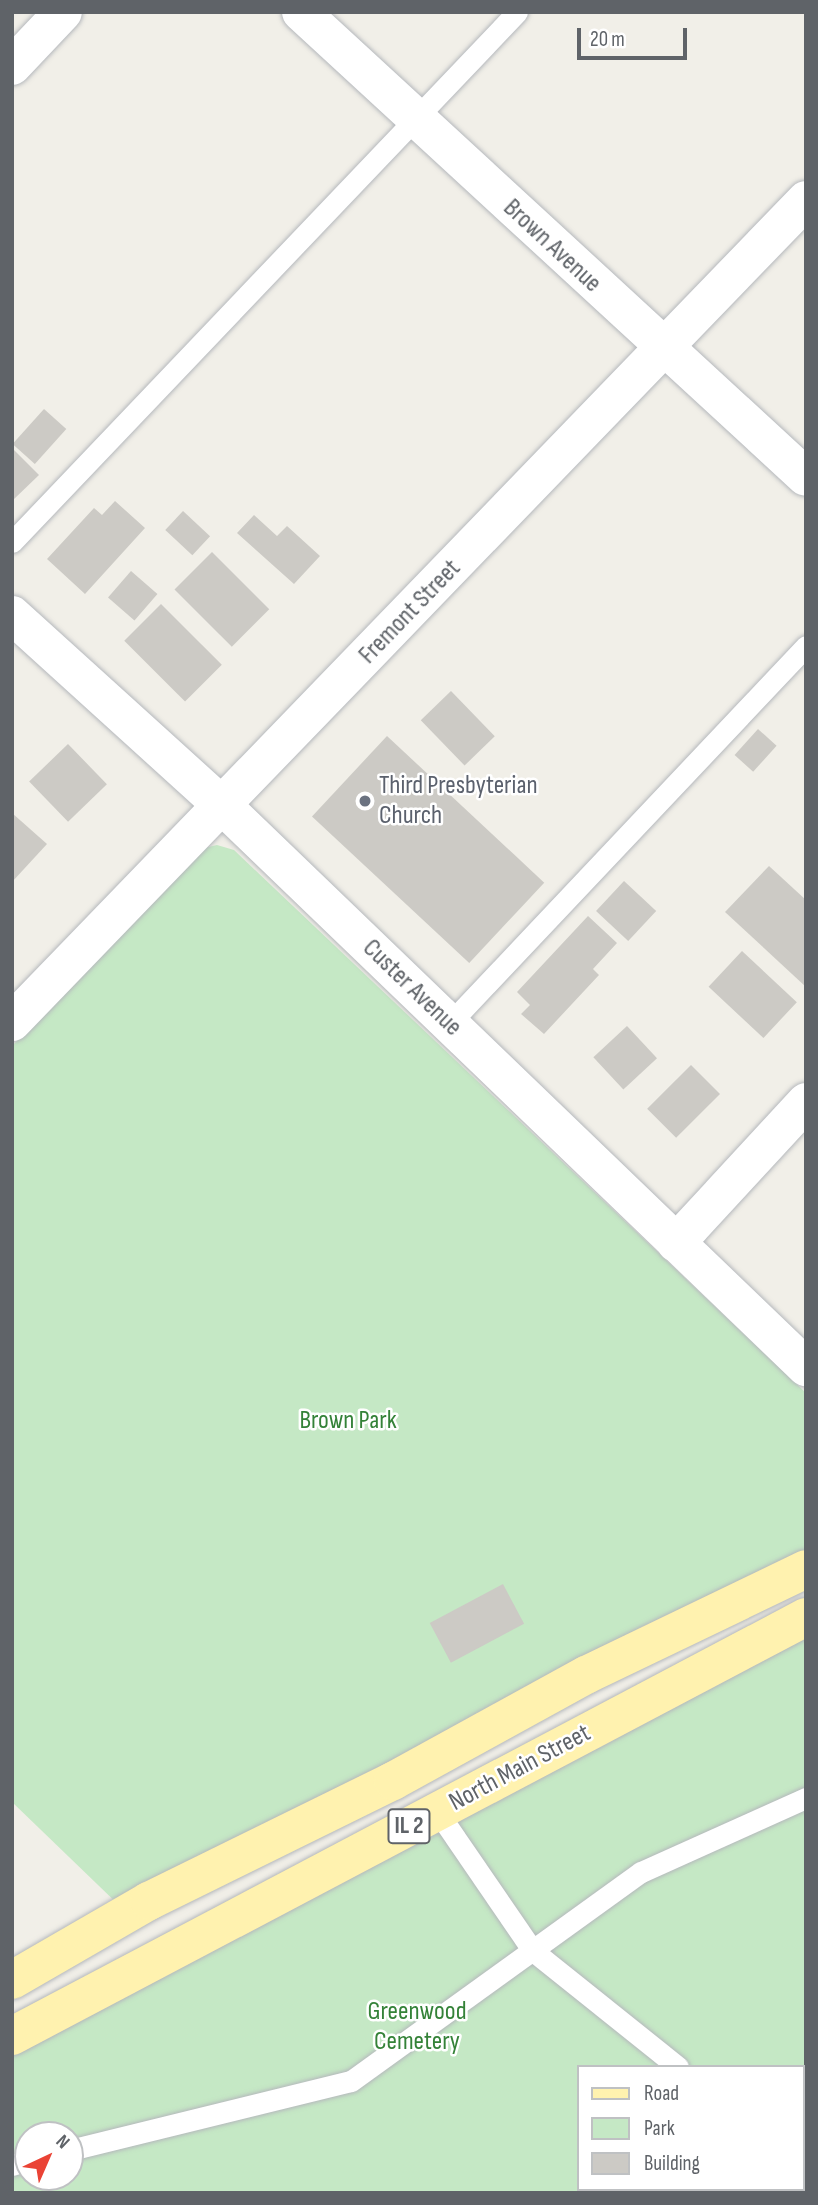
<!DOCTYPE html>
<style>
body{margin:0}
#map{position:relative;width:818px;height:2205px;overflow:hidden;background:#f1efe8;font-family:"Sofia Sans Condensed",sans-serif}
div>[style]{position:absolute}
.green>*{inset:0;background:#c5e8c5}
.building>*{inset:0;background:#cccac5;transform-origin:0 0}
.roads{filter:drop-shadow(0 0 2px #b5b8bc) drop-shadow(0 0 2px #b5b8bc)}
.lane>*{height:21px;margin:-10.5px;padding:0 10.5px;transform-origin:10.5px;border-radius:10.5px;background:#fff}
.street>*{height:38px;margin:-19px;padding:0 19px;transform-origin:19px;border-radius:19px;background:#fff}
.secondary>*{height:38px;margin:-19px;padding:0 19px;transform-origin:19px;border-radius:19px;background:#fff}
.primary>*{height:38px;margin:-19px;padding:0 19px;transform-origin:19px;border-radius:19px;background:#fff2af}
.dots>*{width:19px;height:19px;translate:-50% -50%;box-sizing:border-box;border:4px solid #fff;border-radius:50%}
span{translate:-50% -50%;white-space:nowrap;text-align:center;line-height:1.15;-webkit-text-stroke:5px #fff;paint-order:stroke}
.shield-label span{padding:2px 5px;background:#fff;border:2px solid;border-radius:5px;-webkit-text-stroke-width:0}
.shield-label{font-size:24px;color:#5f6368;font-weight:700}
.street-label{font-size:26px;color:#5f6368}
.worship-label{font-size:26px;color:#5b616d}
.left{translate:0 -50%;text-align:left}
.park-label{font-size:26px;color:#348238}
.frame{position:absolute;inset:0;border:14px solid #5f6368;pointer-events:none}
.legend{position:absolute;left:577px;top:2065px;width:228px;height:126px;box-sizing:border-box;background:#fff;border:2px solid #bfc1c3;margin:0;padding:9px 12px;list-style:none;font-size:21px;color:#5f6368}
.legend li{display:flex;align-items:center;gap:14px;height:35px}
.legend b{width:35px;border:2px solid #bfc1c3}
.north{position:absolute;left:14px;top:2121px;width:70px;height:70px;box-sizing:border-box;background:#fff;border:2px solid #bfc1c3;border-radius:50%;rotate:44deg;font-size:19px;font-weight:700;line-height:28px;text-align:center;color:#5f6368}
.north::after{content:'';display:block;margin:auto;width:24px;height:32px;background:#ea4335;clip-path:polygon(50% 0,100% 100%,50% 72%,0 100%)}
.scale{position:absolute;left:577px;top:28px;width:110px;height:32px;box-sizing:border-box;border:4px solid #5f6368;border-top:0;padding-left:9px;font-size:21px;line-height:24px;white-space:nowrap;color:#5f6368;-webkit-text-stroke:5px #fff;paint-order:stroke}
</style>
<div id="map">
<div class="green">
<i style="clip-path:polygon(217px 845px,234px 850px,806px 1393px,806px 1561px,126px 1912px,12px 1802px,12px 1046px,200px 849px)"></i>
<i style="clip-path:polygon(evenodd,806px 1636px,806px 2193px,12px 2193px,12px 2053px,806px 1636px,578px 2067px,802px 2067px,802px 2189px,578px 2189px,578px 2067px,806px 1636px,28px 2135px,70px 2135px,70px 2177px,28px 2177px,28px 2135px)"></i>
</div>
<div class="building">
<i style="left:44px;top:409px;width:30px;height:47px;rotate:42deg"></i>
<i style="clip-path:polygon(12px 448px,39px 475px,12px 501px)"></i>
<i style="clip-path:polygon(115px 501px,145px 528px,85px 594px,47px 559px,94px 508px,102px 515px)"></i>
<i style="left:183px;top:511px;width:37px;height:26px;rotate:43deg"></i>
<i style="clip-path:polygon(254px 515px,277px 536px,287px 526px,320px 556px,294px 584px,237px 533px)"></i>
<i style="left:212px;top:552px;width:81px;height:53px;rotate:45deg"></i>
<i style="left:131px;top:571px;width:35px;height:35px;rotate:41deg"></i>
<i style="left:161px;top:604px;width:86px;height:52px;rotate:45deg"></i>
<i style="left:451px;top:691px;width:63px;height:42px;rotate:46deg"></i>
<i style="left:758px;top:729px;width:25px;height:35px;rotate:42deg"></i>
<i style="left:387px;top:736px;width:215px;height:110px;rotate:43deg"></i>
<i style="left:68px;top:744px;width:56px;height:54px;rotate:46deg"></i>
<i style="clip-path:polygon(12px 813px,47px 844px,12px 882px)"></i>
<i style="clip-path:polygon(769px 866px,806px 900px,806px 987px,725px 912px)"></i>
<i style="left:624px;top:881px;width:44px;height:41px;rotate:43deg"></i>
<i style="clip-path:polygon(588px 916px,617px 943px,593px 969px,599px 975px,544px 1034px,521px 1014px,530px 1005px,517px 992px)"></i>
<i style="left:742px;top:951px;width:75px;height:49px;rotate:43deg"></i>
<i style="left:627px;top:1026px;width:44px;height:46px;rotate:47deg"></i>
<i style="left:691px;top:1065px;width:41px;height:62px;rotate:45deg"></i>
<i style="left:503px;top:1584px;width:45px;height:83px;rotate:62deg"></i>
</div>
<div class="roads">
<div class="lane">
<i style="left:12px;top:542px;width:732px;rotate:-46.38deg"></i>
<i style="left:449px;top:1024px;width:520px;rotate:-46.64deg"></i>
<i style="left:437px;top:1811px;width:168px;rotate:55.6deg"></i>
<i style="left:532px;top:1950px;width:187px;rotate:38.7deg"></i>
<i style="left:70px;top:2150px;width:289px;rotate:-13.8deg"></i>
<i style="left:351px;top:2081px;width:357px;rotate:-35.8deg"></i>
<i style="left:641px;top:1872px;width:181px;rotate:-24.2deg"></i>
<i style="left:12px;top:2165px;width:17px;rotate:-17deg"></i>
<i style="left:802px;top:2183px;width:5px;rotate:-37deg"></i>
</div>
<div class="street">
<i style="left:301px;top:12px;width:686px;rotate:42.64deg"></i>
<i style="left:12px;top:66px;width:74px;rotate:-46.6deg"></i>
<i style="left:12px;top:1022px;width:1143px;rotate:-45.99deg"></i>
<i style="left:676px;top:1243px;width:192px;rotate:-47.3deg"></i>
</div>
<div class="secondary">
<i style="left:12px;top:615px;width:286px;rotate:42.2deg"></i>
<i style="left:224px;top:807px;width:808px;rotate:43.9deg"></i>
</div>
<div class="primary">
<i style="left:12px;top:1980px;width:158px;rotate:-30deg"></i>
<i style="left:149px;top:1901px;width:272px;rotate:-26.2deg"></i>
<i style="left:393px;top:1781px;width:220px;rotate:-28.8deg"></i>
<i style="left:586px;top:1675px;width:244px;rotate:-25.7deg"></i>
<i style="left:12px;top:2036px;width:898px;rotate:-27.82deg"></i>
</div>
</div>
<div class="dots">
<i style="left:365px;top:801px;background:#6b7280"></i>
</div>
<div class="shield-label">
<span style="left:409px;top:1826px">IL 2</span>
</div>
<div class="street-label">
<span style="left:552px;top:246px;rotate:43deg">Brown Avenue</span>
<span style="left:410px;top:612px;rotate:-46deg">Fremont Street</span>
<span style="left:412px;top:988px;rotate:44deg">Custer Avenue</span>
<span style="left:520px;top:1768px;rotate:-28deg">North Main Street</span>
</div>
<div class="worship-label">
<span class="left" style="left:379px;top:801px">Third Presbyterian<br>Church</span>
</div>
<div class="park-label">
<span style="left:348px;top:1421px">Brown Park</span>
<span style="left:417px;top:2027px">Greenwood<br>Cemetery</span>
</div>
<div class="frame"></div>
<ul class="legend">
<li><b style="height:9px;background:#fff2af"></b>Road</li>
<li><b style="height:19px;background:#c5e8c5"></b>Park</li>
<li><b style="height:19px;background:#cccac5"></b>Building</li>
</ul>
<div class="north">N</div>
<div class="scale">20 m</div>
</div>
